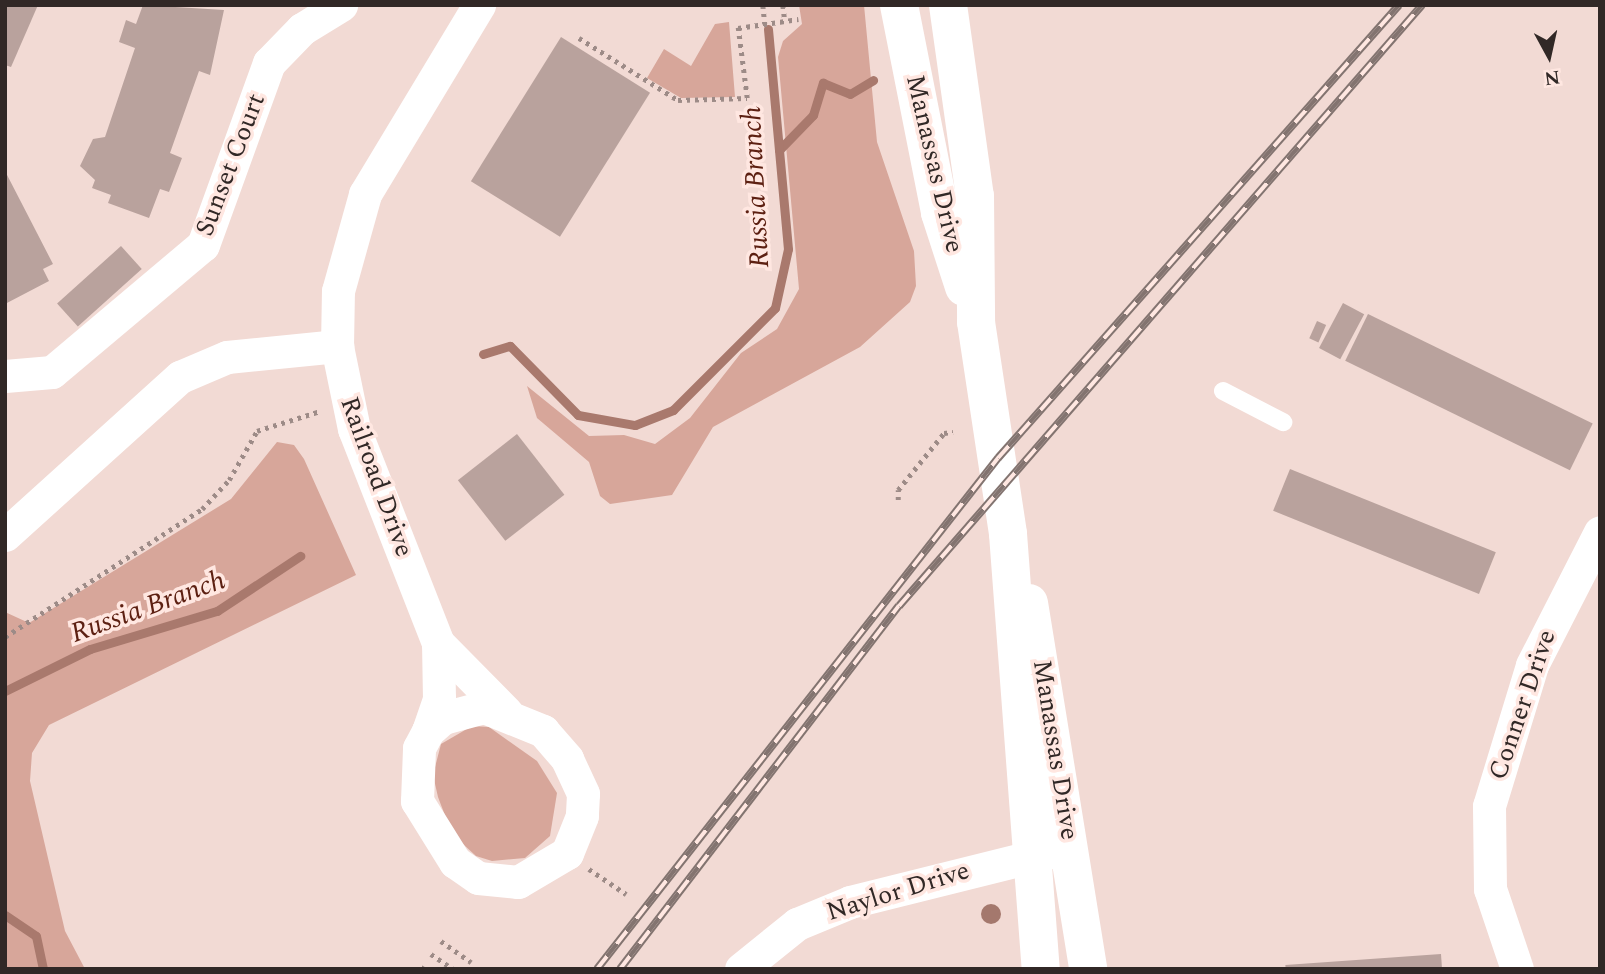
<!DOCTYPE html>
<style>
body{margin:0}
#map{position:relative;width:1605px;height:974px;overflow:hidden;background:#f2dad4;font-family:Spectral,serif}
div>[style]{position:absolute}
.green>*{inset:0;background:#d7a69a}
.stream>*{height:9px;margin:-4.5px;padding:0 4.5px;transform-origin:4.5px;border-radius:4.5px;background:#a9796d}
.building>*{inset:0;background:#b9a29d;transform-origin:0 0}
.path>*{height:4.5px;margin-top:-2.25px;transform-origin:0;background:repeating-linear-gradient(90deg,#9d8b87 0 3.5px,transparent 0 8.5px)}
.lane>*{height:18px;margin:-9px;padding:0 9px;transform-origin:9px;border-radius:9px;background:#fff}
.street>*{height:33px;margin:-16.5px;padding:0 16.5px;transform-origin:16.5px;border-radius:16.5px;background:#fff}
.secondary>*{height:38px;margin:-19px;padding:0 19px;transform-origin:19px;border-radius:19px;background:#fff}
.rail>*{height:8px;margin-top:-4px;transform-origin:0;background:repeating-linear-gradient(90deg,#ffe7e1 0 16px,#837470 0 32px);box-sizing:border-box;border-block:2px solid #837470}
.trees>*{width:20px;height:20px;margin:-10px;border-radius:50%;background:#a4786d}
span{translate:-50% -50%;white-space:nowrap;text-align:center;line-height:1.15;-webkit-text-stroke:7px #ffe7e1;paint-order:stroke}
.street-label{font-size:26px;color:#312826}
.water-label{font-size:28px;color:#5d2012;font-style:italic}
.frame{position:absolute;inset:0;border:7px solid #312826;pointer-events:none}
.north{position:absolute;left:1514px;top:21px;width:70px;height:70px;-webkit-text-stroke:5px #ffe7e1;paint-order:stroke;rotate:172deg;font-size:19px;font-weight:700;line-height:28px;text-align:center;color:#312826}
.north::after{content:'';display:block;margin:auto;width:24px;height:32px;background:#312826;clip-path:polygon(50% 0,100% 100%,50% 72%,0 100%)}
</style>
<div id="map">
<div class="green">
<i style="clip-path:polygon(799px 5px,864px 5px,877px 142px,914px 251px,916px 286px,910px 302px,860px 347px,713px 427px,672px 495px,610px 504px,600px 496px,589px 462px,537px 418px,527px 386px,589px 436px,624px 435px,655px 444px,690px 418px,741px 353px,777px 329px,799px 289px,778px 57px,783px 41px,802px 24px)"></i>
<i style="clip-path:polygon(729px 22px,735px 97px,681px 98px,647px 78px,664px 49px,691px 66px,715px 24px)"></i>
<i style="clip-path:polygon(277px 442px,294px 445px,304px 459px,356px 575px,49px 725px,32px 753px,30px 781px,65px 931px,85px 969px,5px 969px,5px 612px,29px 623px,231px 499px)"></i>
<i style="clip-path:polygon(472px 726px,489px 727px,537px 761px,557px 793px,550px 836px,525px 858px,492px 861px,476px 856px,452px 834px,438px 797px,433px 775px,441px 744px)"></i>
</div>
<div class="stream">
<i style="left:779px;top:150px;width:49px;rotate:-45.8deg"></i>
<i style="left:813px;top:115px;width:34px;rotate:-73deg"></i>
<i style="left:823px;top:83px;width:29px;rotate:22deg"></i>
<i style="left:850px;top:94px;width:27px;rotate:-31deg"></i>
<i style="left:483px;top:354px;width:28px;rotate:-17deg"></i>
<i style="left:510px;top:346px;width:97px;rotate:45.4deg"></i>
<i style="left:578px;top:415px;width:58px;rotate:10deg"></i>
<i style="left:635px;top:425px;width:41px;rotate:-21.5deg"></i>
<i style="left:673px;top:410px;width:144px;rotate:-45deg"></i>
<i style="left:775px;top:308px;width:60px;rotate:-77.6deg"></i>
<i style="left:788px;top:249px;width:221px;rotate:-95.2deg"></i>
<i style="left:5px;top:691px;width:95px;rotate:-26.3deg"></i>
<i style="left:90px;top:649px;width:133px;rotate:-16.7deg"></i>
<i style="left:217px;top:611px;width:100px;rotate:-33.5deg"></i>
<i style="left:5px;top:915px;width:37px;rotate:34deg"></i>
<i style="left:36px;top:936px;width:34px;rotate:78deg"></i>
</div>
<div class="building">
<i style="clip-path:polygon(5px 5px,38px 5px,11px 67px,5px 65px)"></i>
<i style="clip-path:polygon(143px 5px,224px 10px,210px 75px,199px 71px,170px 153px,182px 158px,169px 192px,160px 189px,149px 218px,108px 203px,111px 195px,92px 188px,95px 180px,80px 166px,93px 139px,105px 137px,135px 48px,119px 42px,126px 20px,136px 24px)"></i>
<i style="left:561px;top:37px;width:105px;height:170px;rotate:32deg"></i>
<i style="clip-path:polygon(5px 171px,53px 264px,43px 269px,49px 281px,5px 304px)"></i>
<i style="left:121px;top:246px;width:31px;height:86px;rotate:48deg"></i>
<i style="left:1343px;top:303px;width:24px;height:51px;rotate:28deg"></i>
<i style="left:1368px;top:314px;width:250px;height:52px;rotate:26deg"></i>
<i style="left:1317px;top:321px;width:10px;height:19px;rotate:24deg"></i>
<i style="left:517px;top:434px;width:77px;height:75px;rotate:52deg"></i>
<i style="left:1290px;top:469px;width:222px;height:45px;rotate:22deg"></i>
<i style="left:1441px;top:954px;width:15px;height:156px;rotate:86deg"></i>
</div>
<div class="path">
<i style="left:763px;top:5px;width:19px;rotate:84deg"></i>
<i style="left:783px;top:5px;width:16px;rotate:83deg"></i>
<i style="left:579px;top:38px;width:117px;rotate:32.1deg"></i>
<i style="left:678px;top:100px;width:69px;rotate:-1.7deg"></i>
<i style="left:747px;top:98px;width:71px;rotate:-97.3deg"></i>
<i style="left:738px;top:28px;width:61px;rotate:-8.5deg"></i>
<i style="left:898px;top:500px;width:10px;rotate:-90deg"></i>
<i style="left:898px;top:490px;width:73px;rotate:-51.1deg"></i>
<i style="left:944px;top:433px;width:9px;rotate:-6deg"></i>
<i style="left:5px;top:637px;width:235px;rotate:-33deg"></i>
<i style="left:202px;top:509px;width:40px;rotate:-47deg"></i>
<i style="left:229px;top:480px;width:56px;rotate:-60.3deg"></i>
<i style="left:257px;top:431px;width:66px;rotate:-17.6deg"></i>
<i style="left:589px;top:869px;width:45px;rotate:34deg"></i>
<i style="left:441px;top:941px;width:37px;rotate:35deg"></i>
<i style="left:431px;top:954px;width:27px;rotate:34deg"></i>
<i style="left:421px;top:967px;width:4px;rotate:34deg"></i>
</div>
<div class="lane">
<i style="left:1223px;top:391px;width:68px;rotate:27.3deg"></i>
</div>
<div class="street">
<i style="left:5px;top:376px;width:47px;rotate:-4.9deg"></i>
<i style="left:52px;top:372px;width:197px;rotate:-40.1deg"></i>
<i style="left:203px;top:245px;width:194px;rotate:-70.1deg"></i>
<i style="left:269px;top:63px;width:47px;rotate:-45.9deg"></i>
<i style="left:302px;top:29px;width:46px;rotate:-31.6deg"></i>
<i style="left:5px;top:535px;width:236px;rotate:-42.1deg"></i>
<i style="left:180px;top:377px;width:51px;rotate:-23.1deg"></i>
<i style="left:227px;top:357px;width:111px;rotate:-5.7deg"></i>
<i style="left:438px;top:643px;width:97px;rotate:45.4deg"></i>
<i style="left:484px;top:707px;width:64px;rotate:22.1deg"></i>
<i style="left:543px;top:731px;width:37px;rotate:49deg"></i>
<i style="left:567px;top:759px;width:38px;rotate:65deg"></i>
<i style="left:583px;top:794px;width:22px;rotate:93deg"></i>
<i style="left:582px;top:816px;width:40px;rotate:112deg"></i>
<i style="left:567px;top:853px;width:57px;rotate:149.4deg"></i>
<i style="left:518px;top:882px;width:40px;rotate:-174.3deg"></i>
<i style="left:478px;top:878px;width:28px;rotate:-145deg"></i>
<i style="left:455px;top:862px;width:72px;rotate:-121.9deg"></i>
<i style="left:417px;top:801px;width:53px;rotate:-87.8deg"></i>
<i style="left:419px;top:748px;width:19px;rotate:-62deg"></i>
<i style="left:428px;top:731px;width:20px;rotate:-41deg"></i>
<i style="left:443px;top:718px;width:42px;rotate:-15deg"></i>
<i style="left:428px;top:731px;width:34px;rotate:-71deg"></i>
<i style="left:439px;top:699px;width:56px;rotate:-91deg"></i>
<i style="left:438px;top:643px;width:230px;rotate:-111.4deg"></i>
<i style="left:354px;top:429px;width:85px;rotate:-101.6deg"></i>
<i style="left:337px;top:346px;width:55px;rotate:-89deg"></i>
<i style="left:338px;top:291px;width:101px;rotate:-74.4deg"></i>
<i style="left:365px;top:194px;width:221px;rotate:-58.9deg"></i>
<i style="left:741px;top:969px;width:72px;rotate:-38.8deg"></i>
<i style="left:797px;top:924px;width:57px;rotate:-22.5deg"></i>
<i style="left:850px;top:902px;width:214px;rotate:-14deg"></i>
<i style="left:1517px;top:969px;width:84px;rotate:-108.6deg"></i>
<i style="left:1490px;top:889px;width:83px;rotate:-90.7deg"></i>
<i style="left:1489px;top:806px;width:147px;rotate:-73deg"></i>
<i style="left:1532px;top:665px;width:149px;rotate:-62.9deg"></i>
</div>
<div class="secondary">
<i style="left:899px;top:5px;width:212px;rotate:78.8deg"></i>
<i style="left:940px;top:213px;width:78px;rotate:72deg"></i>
<i style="left:948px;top:5px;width:193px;rotate:82deg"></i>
<i style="left:975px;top:196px;width:126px;rotate:89.5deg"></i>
<i style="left:976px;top:322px;width:214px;rotate:81.4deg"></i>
<i style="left:1008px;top:534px;width:436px;rotate:85.7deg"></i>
<i style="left:1029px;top:603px;width:371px;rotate:80.8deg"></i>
</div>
<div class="rail">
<i style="left:597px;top:969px;width:650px;rotate:-51.88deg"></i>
<i style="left:998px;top:458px;width:605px;rotate:-48.48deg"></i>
<i style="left:620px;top:969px;width:458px;rotate:-52.5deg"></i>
<i style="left:899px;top:606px;width:797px;rotate:-48.97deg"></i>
</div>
<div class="trees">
<i style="left:991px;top:914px"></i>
</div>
<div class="street-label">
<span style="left:934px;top:164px;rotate:77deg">Manassas Drive</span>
<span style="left:231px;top:165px;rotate:-69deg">Sunset Court</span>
<span style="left:376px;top:477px;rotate:70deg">Railroad Drive</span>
<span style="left:1523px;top:705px;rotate:-71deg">Conner Drive</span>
<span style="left:1055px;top:750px;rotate:81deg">Manassas Drive</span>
<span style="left:898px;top:892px;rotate:-17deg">Naylor Drive</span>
</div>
<div class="water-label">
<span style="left:756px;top:187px;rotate:-93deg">Russia Branch</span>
<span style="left:148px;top:607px;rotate:-20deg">Russia Branch</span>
</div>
<div class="frame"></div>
<div class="north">N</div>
</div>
